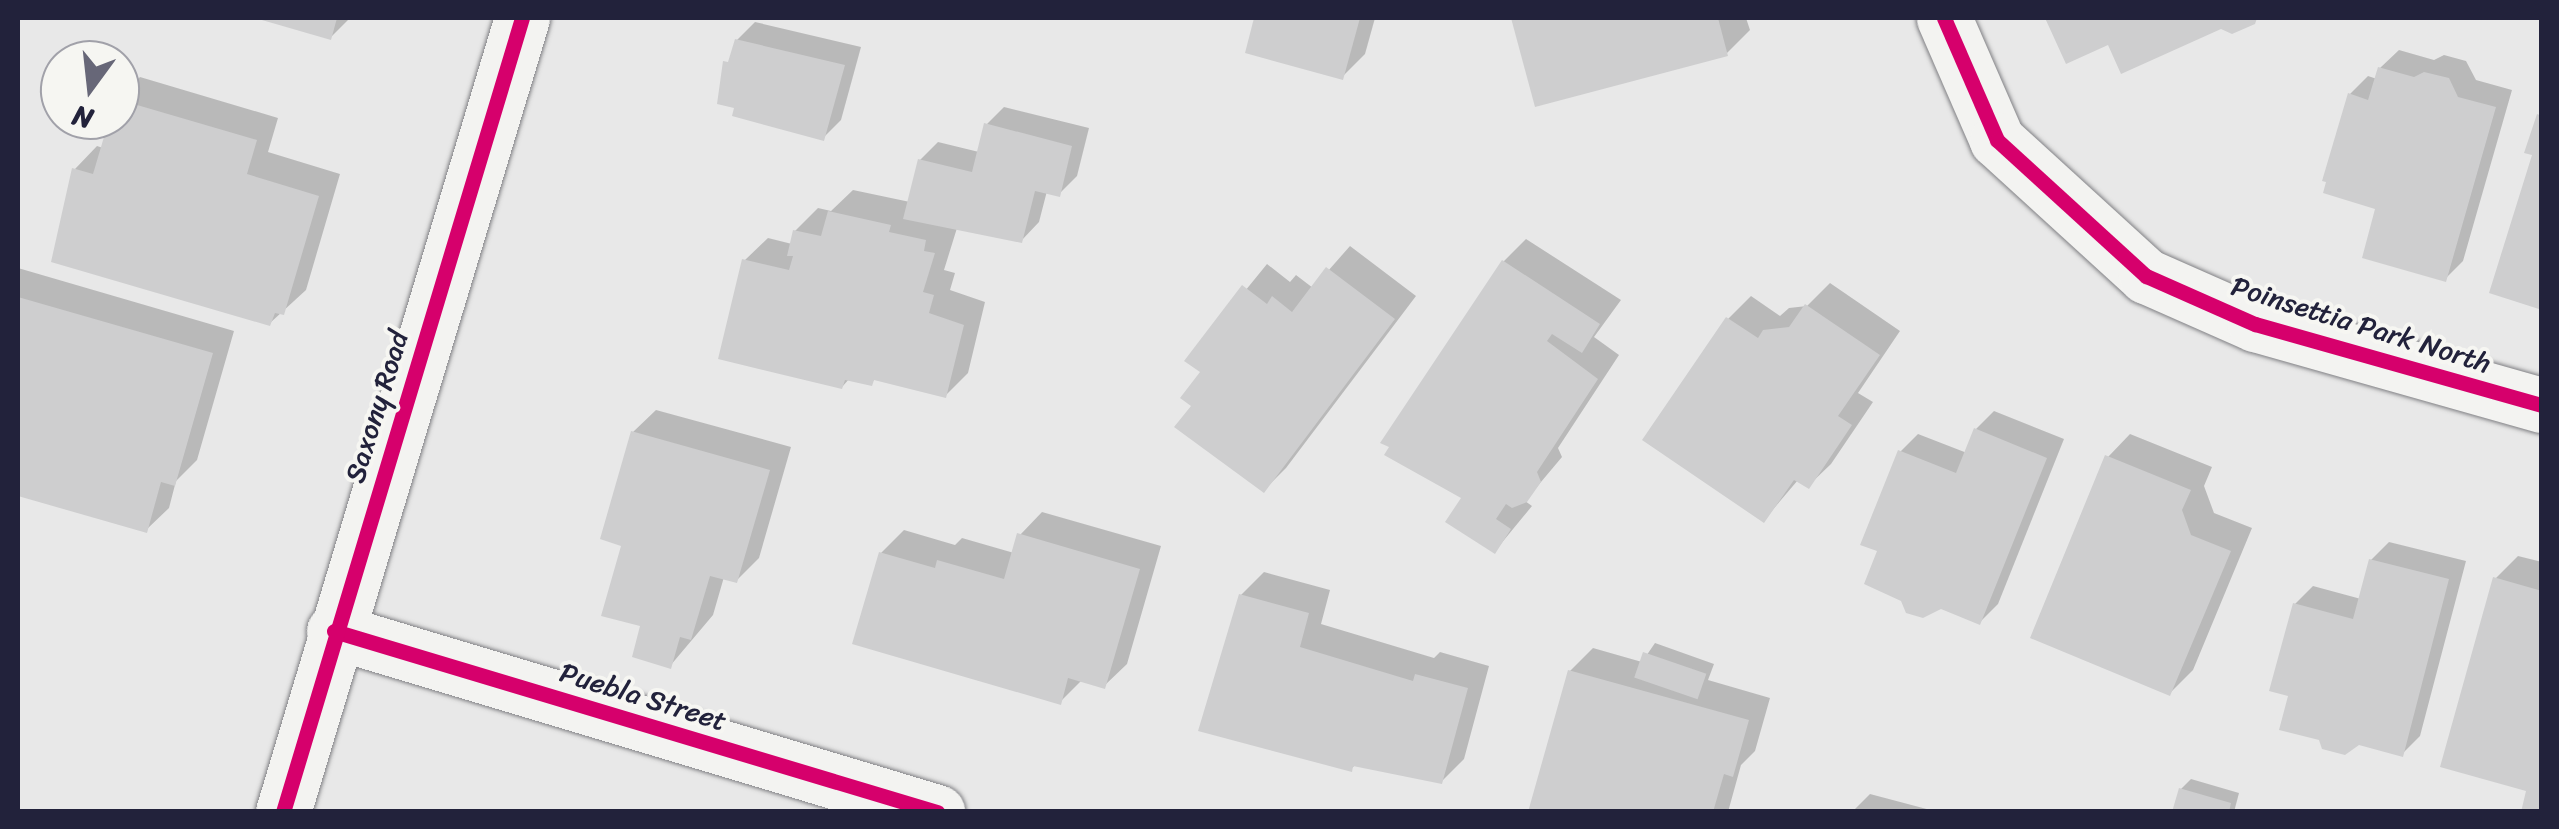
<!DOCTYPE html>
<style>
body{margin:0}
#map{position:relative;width:2559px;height:829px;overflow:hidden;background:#e8e8e8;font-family:Sriracha,sans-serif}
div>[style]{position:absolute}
.shadow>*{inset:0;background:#0003}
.building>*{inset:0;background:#cececf;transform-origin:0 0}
.roads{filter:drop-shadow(0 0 2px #808084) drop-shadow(0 0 2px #808084)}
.minor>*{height:55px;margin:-27.5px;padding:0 27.5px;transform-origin:27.5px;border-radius:27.5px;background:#f3f3f1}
.cycleway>*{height:15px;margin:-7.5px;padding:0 7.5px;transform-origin:7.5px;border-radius:7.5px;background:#d6006c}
span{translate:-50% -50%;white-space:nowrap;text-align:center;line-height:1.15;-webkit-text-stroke:8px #f6f6f2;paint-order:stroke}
.street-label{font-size:28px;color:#22223b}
.frame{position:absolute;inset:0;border:20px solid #22223b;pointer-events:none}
.north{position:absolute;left:40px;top:40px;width:100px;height:100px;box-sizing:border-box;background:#f6f6f2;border:2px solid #a1a1a9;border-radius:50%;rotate:195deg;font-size:28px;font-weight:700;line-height:40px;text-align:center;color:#22223b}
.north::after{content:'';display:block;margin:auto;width:35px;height:45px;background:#676778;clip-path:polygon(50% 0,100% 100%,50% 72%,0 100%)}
</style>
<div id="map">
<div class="shadow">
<i style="clip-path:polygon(260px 18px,350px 18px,330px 38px)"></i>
<i style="clip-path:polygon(1257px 18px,1375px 18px,1365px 54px,1342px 77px,1248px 52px)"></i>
<i style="clip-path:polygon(1514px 18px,1746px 18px,1750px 30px,1727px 53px,1537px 104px)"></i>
<i style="clip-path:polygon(2048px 18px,2258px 18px,2254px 22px,2109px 42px,2067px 61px)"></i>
<i style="clip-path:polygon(755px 22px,861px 47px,841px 120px,823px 138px,737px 106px,737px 40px)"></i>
<i style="clip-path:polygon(2399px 50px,2434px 60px,2444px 55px,2466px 61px,2476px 80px,2512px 90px,2463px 261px,2445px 279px,2350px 94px,2368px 76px,2377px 79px,2380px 68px)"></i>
<i style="clip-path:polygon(140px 77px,278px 118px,268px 152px,340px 174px,306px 290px,270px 323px,75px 169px,97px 146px,103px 148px,112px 120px,120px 120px,120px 98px)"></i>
<i style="clip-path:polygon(1004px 107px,1089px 128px,1077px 176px,1059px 194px,1047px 191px,1039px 222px,1021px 241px,957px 228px,944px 270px,955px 273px,950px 290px,985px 302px,968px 373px,945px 396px,876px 378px,871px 383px,850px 378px,842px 387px,745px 260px,768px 238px,792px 244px,795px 231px,818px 208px,831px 211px,853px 190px,910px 202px,920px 160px,938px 142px,979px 152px,986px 125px)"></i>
<i style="clip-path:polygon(1526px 239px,1621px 300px,1594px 337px,1619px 355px,1558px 448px,1562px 457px,1525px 501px,1532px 506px,1495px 551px,1465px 498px,1504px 261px)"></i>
<i style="clip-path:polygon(1350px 246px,1416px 296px,1286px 468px,1264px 490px,1194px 405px,1203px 371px,1188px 361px,1267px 264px,1290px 282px,1296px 275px,1313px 288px)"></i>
<i style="clip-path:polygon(18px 268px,234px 331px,197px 460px,176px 481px,169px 508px,146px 530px,18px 493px)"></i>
<i style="clip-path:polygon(1830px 283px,1900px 331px,1858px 393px,1873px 402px,1831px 464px,1808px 486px,1798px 480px,1764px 520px,1728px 319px,1751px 296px,1780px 316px,1789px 308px,1807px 306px)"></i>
<i style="clip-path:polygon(656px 410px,791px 447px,759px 558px,737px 580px,724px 577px,713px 615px,670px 666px,643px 625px,624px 544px,633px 432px)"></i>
<i style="clip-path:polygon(1994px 411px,2064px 439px,1998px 604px,1980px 622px,1880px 549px,1900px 452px,1918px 434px,1967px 453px,1976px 429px)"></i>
<i style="clip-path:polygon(2130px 434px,2212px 467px,2204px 486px,2214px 513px,2252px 528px,2193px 670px,2170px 693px,2108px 457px)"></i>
<i style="clip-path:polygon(1042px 512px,1161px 546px,1127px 664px,1104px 686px,1082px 680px,1060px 702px,881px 553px,904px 530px,955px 545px,962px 538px,1014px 553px,1020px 535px)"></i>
<i style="clip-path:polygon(2389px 542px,2466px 561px,2420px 736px,2402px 754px,2291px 694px,2295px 604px,2313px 586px,2361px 599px,2371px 560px)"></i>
<i style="clip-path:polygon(2518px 556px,2542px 562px,2542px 812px,2529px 790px,2496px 578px)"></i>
<i style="clip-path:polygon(1264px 572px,1330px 590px,1321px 624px,1434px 658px,1440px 652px,1489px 666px,1464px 759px,1441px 782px,1356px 764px,1351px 769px,1241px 595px)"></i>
<i style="clip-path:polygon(1655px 643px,1714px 664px,1708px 680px,1770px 698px,1755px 751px,1741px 765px,1728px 812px,1531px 812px,1570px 671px,1593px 648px,1642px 662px)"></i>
<i style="clip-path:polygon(2191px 779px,2239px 793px,2234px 812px,2175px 812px,2181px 789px)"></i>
<i style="clip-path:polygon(1870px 794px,1938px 812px,1852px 812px)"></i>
</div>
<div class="building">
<i style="clip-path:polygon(255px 18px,337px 18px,331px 40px)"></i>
<i style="clip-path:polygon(1254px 18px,1360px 18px,1343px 80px,1245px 53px)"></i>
<i style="clip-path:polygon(1511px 18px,1718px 18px,1728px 56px,1535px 107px)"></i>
<i style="clip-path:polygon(2045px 18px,2257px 18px,2255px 24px,2232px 34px,2221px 29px,2121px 74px,2108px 45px,2066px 64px)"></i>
<i style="clip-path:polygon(735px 39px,845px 65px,824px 141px,732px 116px,734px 108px,717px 104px,723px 61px,728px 62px)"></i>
<i style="clip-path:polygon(2378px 67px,2414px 77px,2424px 72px,2449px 78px,2458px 97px,2496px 107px,2446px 282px,2362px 258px,2375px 209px,2323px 193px,2326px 182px,2322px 181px,2348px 93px,2368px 100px)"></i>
<i style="clip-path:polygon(120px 100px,257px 140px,247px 174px,319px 196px,284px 315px,275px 313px,270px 326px,51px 262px,72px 168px,93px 174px,109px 120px,120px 120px)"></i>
<i style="clip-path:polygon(2537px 114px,2542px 116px,2542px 310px,2489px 293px,2532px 155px,2524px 153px)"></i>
<i style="clip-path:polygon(984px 123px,1072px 146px,1060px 197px,1035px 191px,1022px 243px,903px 219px,918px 159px,972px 172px)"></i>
<i style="clip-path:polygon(828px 211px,891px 225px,889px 232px,926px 240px,924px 251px,935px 253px,923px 292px,934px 295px,929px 313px,964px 325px,946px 398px,874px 380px,872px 386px,845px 380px,842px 389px,718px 359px,742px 259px,789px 270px,793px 256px,787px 256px,793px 230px,821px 236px)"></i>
<i style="clip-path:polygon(1502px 260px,1600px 324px,1582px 353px,1552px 334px,1547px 341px,1598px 379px,1537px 472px,1541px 482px,1527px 502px,1512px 508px,1506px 504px,1496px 519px,1511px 529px,1495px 554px,1445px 522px,1461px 498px,1384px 455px,1389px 447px,1380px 443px)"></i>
<i style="clip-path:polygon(1326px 267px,1395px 319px,1264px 493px,1174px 427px,1191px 406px,1180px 398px,1200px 372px,1184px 361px,1242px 285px,1267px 304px,1272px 296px,1292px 312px)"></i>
<i style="clip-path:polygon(18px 297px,213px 353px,175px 486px,161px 482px,147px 533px,18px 496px)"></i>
<i style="clip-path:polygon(1805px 304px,1880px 355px,1838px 416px,1852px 425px,1809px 489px,1794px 480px,1764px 523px,1642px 440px,1726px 317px,1758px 338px,1763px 330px,1789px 327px)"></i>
<i style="clip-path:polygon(1974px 428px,2047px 458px,1980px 625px,1941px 609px,1923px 618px,1906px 613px,1901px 601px,1864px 584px,1877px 551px,1860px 545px,1898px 450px,1956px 473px)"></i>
<i style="clip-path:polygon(631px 431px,770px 470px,737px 583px,710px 576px,691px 640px,680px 637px,671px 669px,632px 657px,640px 626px,601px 616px,621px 546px,600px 539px)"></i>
<i style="clip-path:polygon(2105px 455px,2191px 490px,2182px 510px,2191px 535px,2231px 551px,2170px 696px,2030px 638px)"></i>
<i style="clip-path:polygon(1017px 533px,1140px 569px,1105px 689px,1068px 678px,1061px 705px,852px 644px,879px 552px,935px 568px,937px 560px,1004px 579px)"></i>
<i style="clip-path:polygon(2369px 559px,2449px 579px,2403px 757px,2359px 745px,2345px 755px,2322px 749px,2319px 740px,2279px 730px,2288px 696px,2269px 691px,2293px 603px,2353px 619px)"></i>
<i style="clip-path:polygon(2493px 577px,2542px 591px,2542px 812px,2521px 812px,2526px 791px,2440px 767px)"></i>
<i style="clip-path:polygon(1239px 594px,1309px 613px,1300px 647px,1413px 681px,1415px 674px,1468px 688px,1442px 784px,1353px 766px,1352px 772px,1198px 731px)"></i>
<i style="left:1643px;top:652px;width:67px;height:27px;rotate:19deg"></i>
<i style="clip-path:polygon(1568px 670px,1749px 720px,1733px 777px,1724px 774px,1713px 812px,1528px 812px)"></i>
<i style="clip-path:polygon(2179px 788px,2231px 803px,2229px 812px,2172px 812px)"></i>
</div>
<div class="roads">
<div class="minor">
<i style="left:1944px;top:18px;width:133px;rotate:66.5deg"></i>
<i style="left:1997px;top:140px;width:202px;rotate:42.4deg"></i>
<i style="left:2146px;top:276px;width:119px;rotate:23.8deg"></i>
<i style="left:2255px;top:324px;width:298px;rotate:15.8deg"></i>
<i style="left:334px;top:631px;width:630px;rotate:16.71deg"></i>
<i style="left:283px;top:812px;width:829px;rotate:-73.25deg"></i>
</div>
</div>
<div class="cycleway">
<i style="left:1944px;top:18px;width:133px;rotate:66.5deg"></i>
<i style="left:1997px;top:140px;width:202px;rotate:42.4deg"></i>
<i style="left:2146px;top:276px;width:119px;rotate:23.8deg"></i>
<i style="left:2255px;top:324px;width:298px;rotate:15.8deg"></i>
<i style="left:334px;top:631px;width:630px;rotate:16.71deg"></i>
<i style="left:283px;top:812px;width:829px;rotate:-73.25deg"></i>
</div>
<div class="street-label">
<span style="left:2361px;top:325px;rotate:17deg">Poinsettia Park North</span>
<span style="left:377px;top:407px;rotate:-73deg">Saxony Road</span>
<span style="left:643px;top:697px;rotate:17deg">Puebla Street</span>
</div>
<div class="frame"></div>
<div class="north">N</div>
</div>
